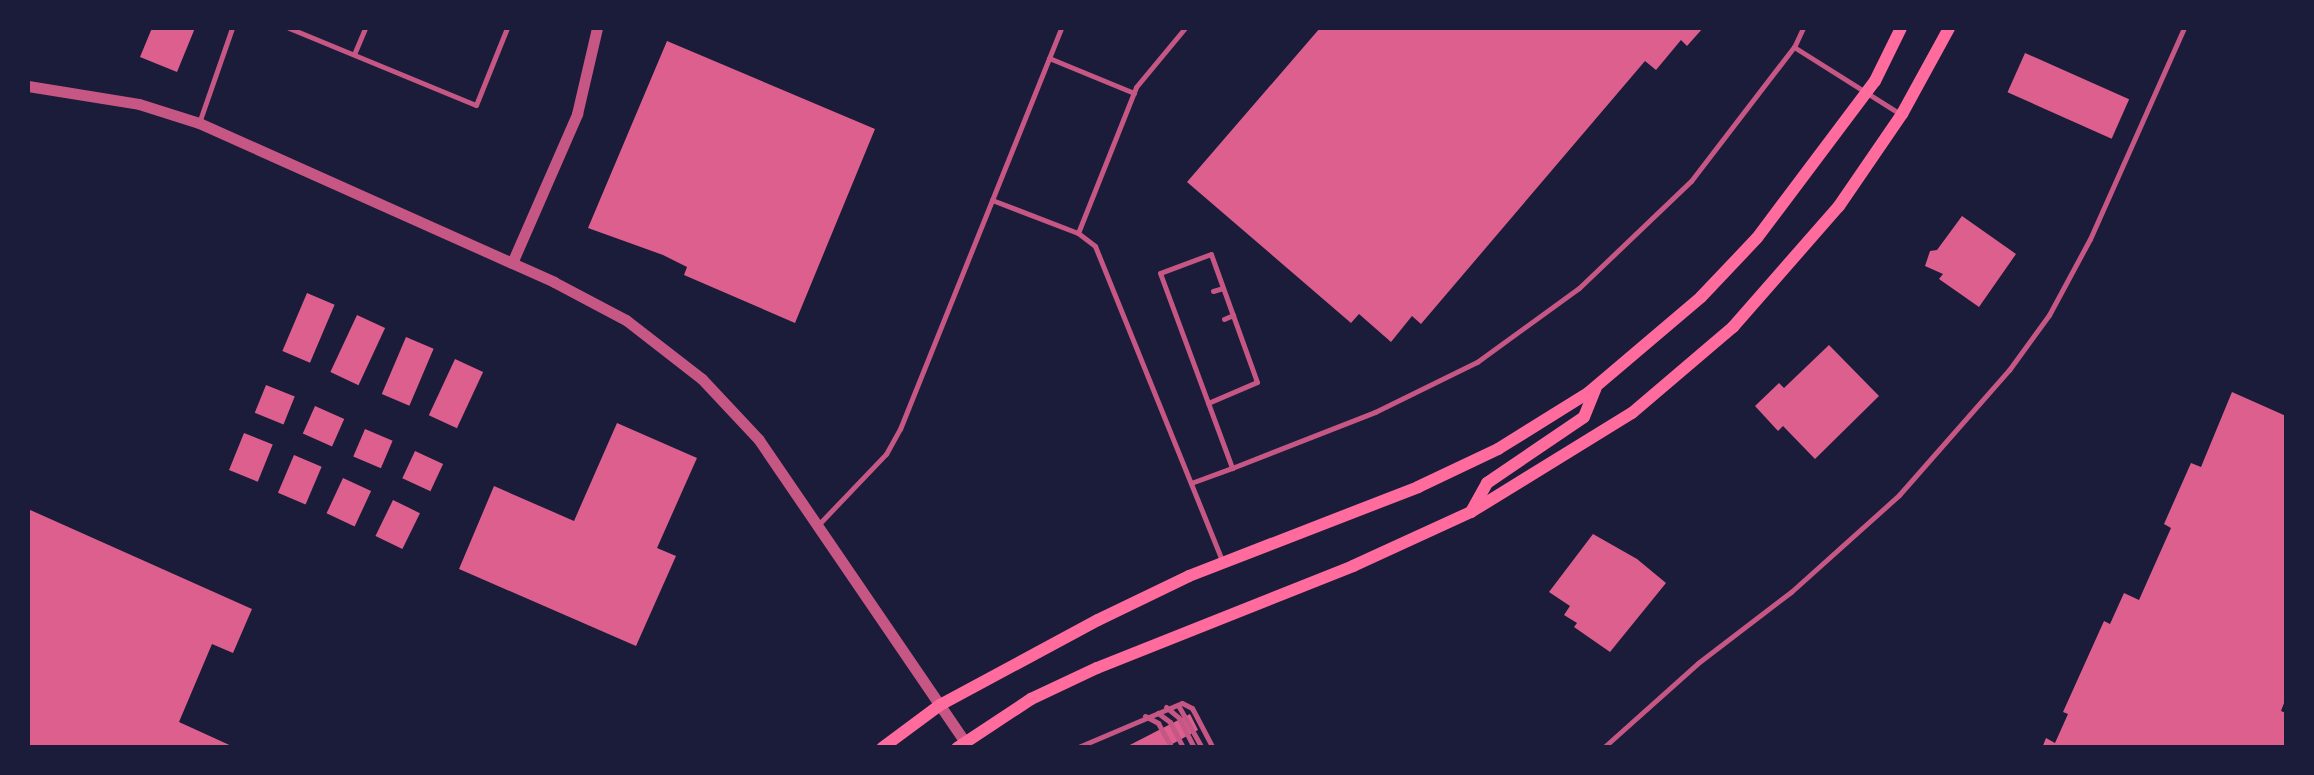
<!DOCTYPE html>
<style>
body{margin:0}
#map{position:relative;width:2314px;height:775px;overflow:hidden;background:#1b1b3a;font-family:Figtree,sans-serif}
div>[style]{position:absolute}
.building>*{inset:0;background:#dd5f8e;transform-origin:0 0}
.service>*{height:5px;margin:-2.5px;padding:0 2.5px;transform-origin:2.5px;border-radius:2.5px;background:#c65784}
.tertiary>*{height:11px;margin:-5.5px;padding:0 5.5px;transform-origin:5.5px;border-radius:5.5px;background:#c65784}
.secondary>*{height:12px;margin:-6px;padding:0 6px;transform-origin:6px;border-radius:6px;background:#ff6b9d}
span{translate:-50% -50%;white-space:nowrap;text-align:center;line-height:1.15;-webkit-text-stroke:8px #1b1b3a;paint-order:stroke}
.frame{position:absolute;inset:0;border:30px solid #1b1b3a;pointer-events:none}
</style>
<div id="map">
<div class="building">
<i style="clip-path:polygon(152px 28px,195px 28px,177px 72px,140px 57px)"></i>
<i style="clip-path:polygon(1320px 28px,1703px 28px,1687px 46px,1681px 40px,1656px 70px,1645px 61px,1421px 324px,1412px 316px,1391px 342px,1359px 314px,1351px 323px,1187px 182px)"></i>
<i style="clip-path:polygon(667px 41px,875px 129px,795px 323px,684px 275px,687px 267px,663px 255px,588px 228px)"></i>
<i style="left:2025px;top:53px;width:114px;height:43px;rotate:24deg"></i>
<i style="clip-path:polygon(1962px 216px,2016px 254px,1979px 307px,1939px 279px,1943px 274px,1925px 266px,1930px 251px,1937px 250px)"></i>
<i style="left:307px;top:293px;width:30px;height:63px;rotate:23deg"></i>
<i style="left:357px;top:315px;width:31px;height:63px;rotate:25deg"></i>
<i style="left:406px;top:337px;width:30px;height:62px;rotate:23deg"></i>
<i style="clip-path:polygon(1829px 345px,1879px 396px,1815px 459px,1783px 426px,1778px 431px,1755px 406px,1779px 383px,1784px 388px)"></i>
<i style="left:455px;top:359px;width:31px;height:62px;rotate:25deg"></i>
<i style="left:266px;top:385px;width:31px;height:30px;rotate:22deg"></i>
<i style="clip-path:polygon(2232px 392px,2286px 416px,2286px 698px,2281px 711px,2286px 713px,2286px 748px,2042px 748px,2046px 738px,2055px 743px,2068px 714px,2063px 712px,2104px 621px,2110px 624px,2124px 593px,2139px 600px,2171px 528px,2164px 524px,2191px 463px,2201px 467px)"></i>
<i style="left:315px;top:406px;width:32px;height:30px;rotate:24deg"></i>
<i style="clip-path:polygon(617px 423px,697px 458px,657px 548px,676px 556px,636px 646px,459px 569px,494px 486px,574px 521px)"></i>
<i style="left:365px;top:429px;width:30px;height:30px;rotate:23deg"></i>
<i style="left:244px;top:433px;width:31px;height:40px;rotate:22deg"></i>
<i style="left:415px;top:451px;width:31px;height:30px;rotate:25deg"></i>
<i style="left:294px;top:455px;width:30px;height:41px;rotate:23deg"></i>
<i style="left:343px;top:478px;width:31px;height:39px;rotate:25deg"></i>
<i style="left:393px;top:500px;width:30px;height:40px;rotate:26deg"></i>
<i style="clip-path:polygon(28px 509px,252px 609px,233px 653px,212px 644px,179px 722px,236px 748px,28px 748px)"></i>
<i style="clip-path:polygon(1593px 534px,1637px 559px,1666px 583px,1610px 652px,1574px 627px,1577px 623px,1564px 615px,1570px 606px,1549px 592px)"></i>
<i style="clip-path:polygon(1190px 714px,1198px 730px,1165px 748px,1124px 748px)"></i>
</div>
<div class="service">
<i style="left:289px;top:28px;width:202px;rotate:22.4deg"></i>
<i style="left:476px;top:105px;width:83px;rotate:-68.1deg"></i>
<i style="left:1803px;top:28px;width:21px;rotate:115deg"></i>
<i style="left:1794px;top:47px;width:124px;rotate:32.2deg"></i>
<i style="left:355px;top:52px;width:26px;rotate:-67deg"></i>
<i style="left:1049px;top:58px;width:92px;rotate:22.4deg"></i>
<i style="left:200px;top:120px;width:97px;rotate:-70.8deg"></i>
<i style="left:992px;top:200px;width:92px;rotate:21deg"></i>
<i style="left:1078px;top:233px;width:21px;rotate:37deg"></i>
<i style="left:1095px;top:246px;width:340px;rotate:68deg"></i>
<i style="left:1078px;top:233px;width:157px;rotate:-68.3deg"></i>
<i style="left:1136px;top:87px;width:77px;rotate:-50.3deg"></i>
<i style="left:1213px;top:291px;width:10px;rotate:-17deg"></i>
<i style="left:1224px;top:319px;width:10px;rotate:-24deg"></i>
<i style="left:1208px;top:403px;width:53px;rotate:-23.2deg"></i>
<i style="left:1257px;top:382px;width:136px;rotate:-109.8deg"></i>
<i style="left:1211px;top:254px;width:54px;rotate:159.6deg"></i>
<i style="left:1160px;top:273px;width:208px;rotate:69.7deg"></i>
<i style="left:1232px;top:468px;width:154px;rotate:-21.4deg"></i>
<i style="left:1375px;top:412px;width:114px;rotate:-26.1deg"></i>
<i style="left:1477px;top:362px;width:126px;rotate:-36deg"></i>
<i style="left:1579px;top:288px;width:155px;rotate:-43.7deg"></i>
<i style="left:1691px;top:181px;width:169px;rotate:-52.5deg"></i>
<i style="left:1191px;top:483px;width:44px;rotate:-20.1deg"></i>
<i style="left:819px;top:524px;width:97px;rotate:-46.3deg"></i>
<i style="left:886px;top:454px;width:29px;rotate:-61deg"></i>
<i style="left:900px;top:429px;width:432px;rotate:-68.1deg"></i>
<i style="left:1178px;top:705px;width:49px;rotate:60.8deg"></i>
<i style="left:1166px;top:707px;width:17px;rotate:40deg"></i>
<i style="left:1179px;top:718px;width:34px;rotate:63deg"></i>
<i style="left:1158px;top:713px;width:15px;rotate:37deg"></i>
<i style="left:1170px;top:722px;width:29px;rotate:63deg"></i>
<i style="left:1145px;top:716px;width:15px;rotate:28deg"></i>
<i style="left:1158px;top:723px;width:29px;rotate:61deg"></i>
<i style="left:1076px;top:748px;width:115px;rotate:-23deg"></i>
<i style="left:1182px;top:703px;width:11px;rotate:27deg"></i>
<i style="left:1192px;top:708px;width:45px;rotate:62.3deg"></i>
<i style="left:1603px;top:748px;width:127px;rotate:-41.8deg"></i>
<i style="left:1698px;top:663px;width:117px;rotate:-37.4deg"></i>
<i style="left:1791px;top:592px;width:145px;rotate:-41.9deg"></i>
<i style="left:1899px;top:495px;width:167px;rotate:-48.7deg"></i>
<i style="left:2009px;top:370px;width:68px;rotate:-54deg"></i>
<i style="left:2049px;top:315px;width:86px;rotate:-61.7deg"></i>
<i style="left:2090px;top:239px;width:231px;rotate:-66deg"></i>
</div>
<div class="tertiary">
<i style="left:28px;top:86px;width:112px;rotate:9.2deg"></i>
<i style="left:139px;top:104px;width:63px;rotate:17.6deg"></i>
<i style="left:199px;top:123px;width:389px;rotate:24.1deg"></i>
<i style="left:554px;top:282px;width:81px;rotate:27.8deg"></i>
<i style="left:626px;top:320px;width:96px;rotate:37.8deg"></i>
<i style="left:702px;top:379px;width:83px;rotate:46.9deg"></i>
<i style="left:759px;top:440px;width:366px;rotate:55.7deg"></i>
<i style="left:512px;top:263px;width:163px;rotate:-66.4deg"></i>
<i style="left:577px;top:114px;width:88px;rotate:-76.9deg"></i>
</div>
<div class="secondary">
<i style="left:1471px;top:512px;width:33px;rotate:-61deg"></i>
<i style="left:1487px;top:483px;width:117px;rotate:-34.2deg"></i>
<i style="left:1584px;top:417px;width:31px;rotate:-68deg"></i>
<i style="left:882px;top:748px;width:72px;rotate:-36.6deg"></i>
<i style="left:940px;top:705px;width:179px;rotate:-28.3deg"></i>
<i style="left:1098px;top:620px;width:101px;rotate:-25.8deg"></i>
<i style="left:1189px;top:576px;width:246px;rotate:-21.2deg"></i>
<i style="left:1418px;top:487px;width:89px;rotate:-25.4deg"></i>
<i style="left:1498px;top:449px;width:106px;rotate:-31.9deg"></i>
<i style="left:1588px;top:393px;width:148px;rotate:-40.3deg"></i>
<i style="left:1701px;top:297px;width:81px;rotate:-46.5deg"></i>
<i style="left:1757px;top:238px;width:196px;rotate:-53.1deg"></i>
<i style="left:1875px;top:81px;width:59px;rotate:-63.9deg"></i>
<i style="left:957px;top:748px;width:89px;rotate:-33.5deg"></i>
<i style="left:1031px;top:699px;width:73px;rotate:-25.2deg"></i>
<i style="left:1097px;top:668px;width:276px;rotate:-21.7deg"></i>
<i style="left:1353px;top:566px;width:130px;rotate:-24.6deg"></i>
<i style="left:1471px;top:512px;width:189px;rotate:-31.6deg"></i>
<i style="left:1632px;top:413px;width:133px;rotate:-40.4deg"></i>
<i style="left:1733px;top:327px;width:161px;rotate:-48.8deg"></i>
<i style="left:1839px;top:206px;width:112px;rotate:-55.6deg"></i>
<i style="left:1902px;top:114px;width:98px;rotate:-61.3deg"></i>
</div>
<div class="frame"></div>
</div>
